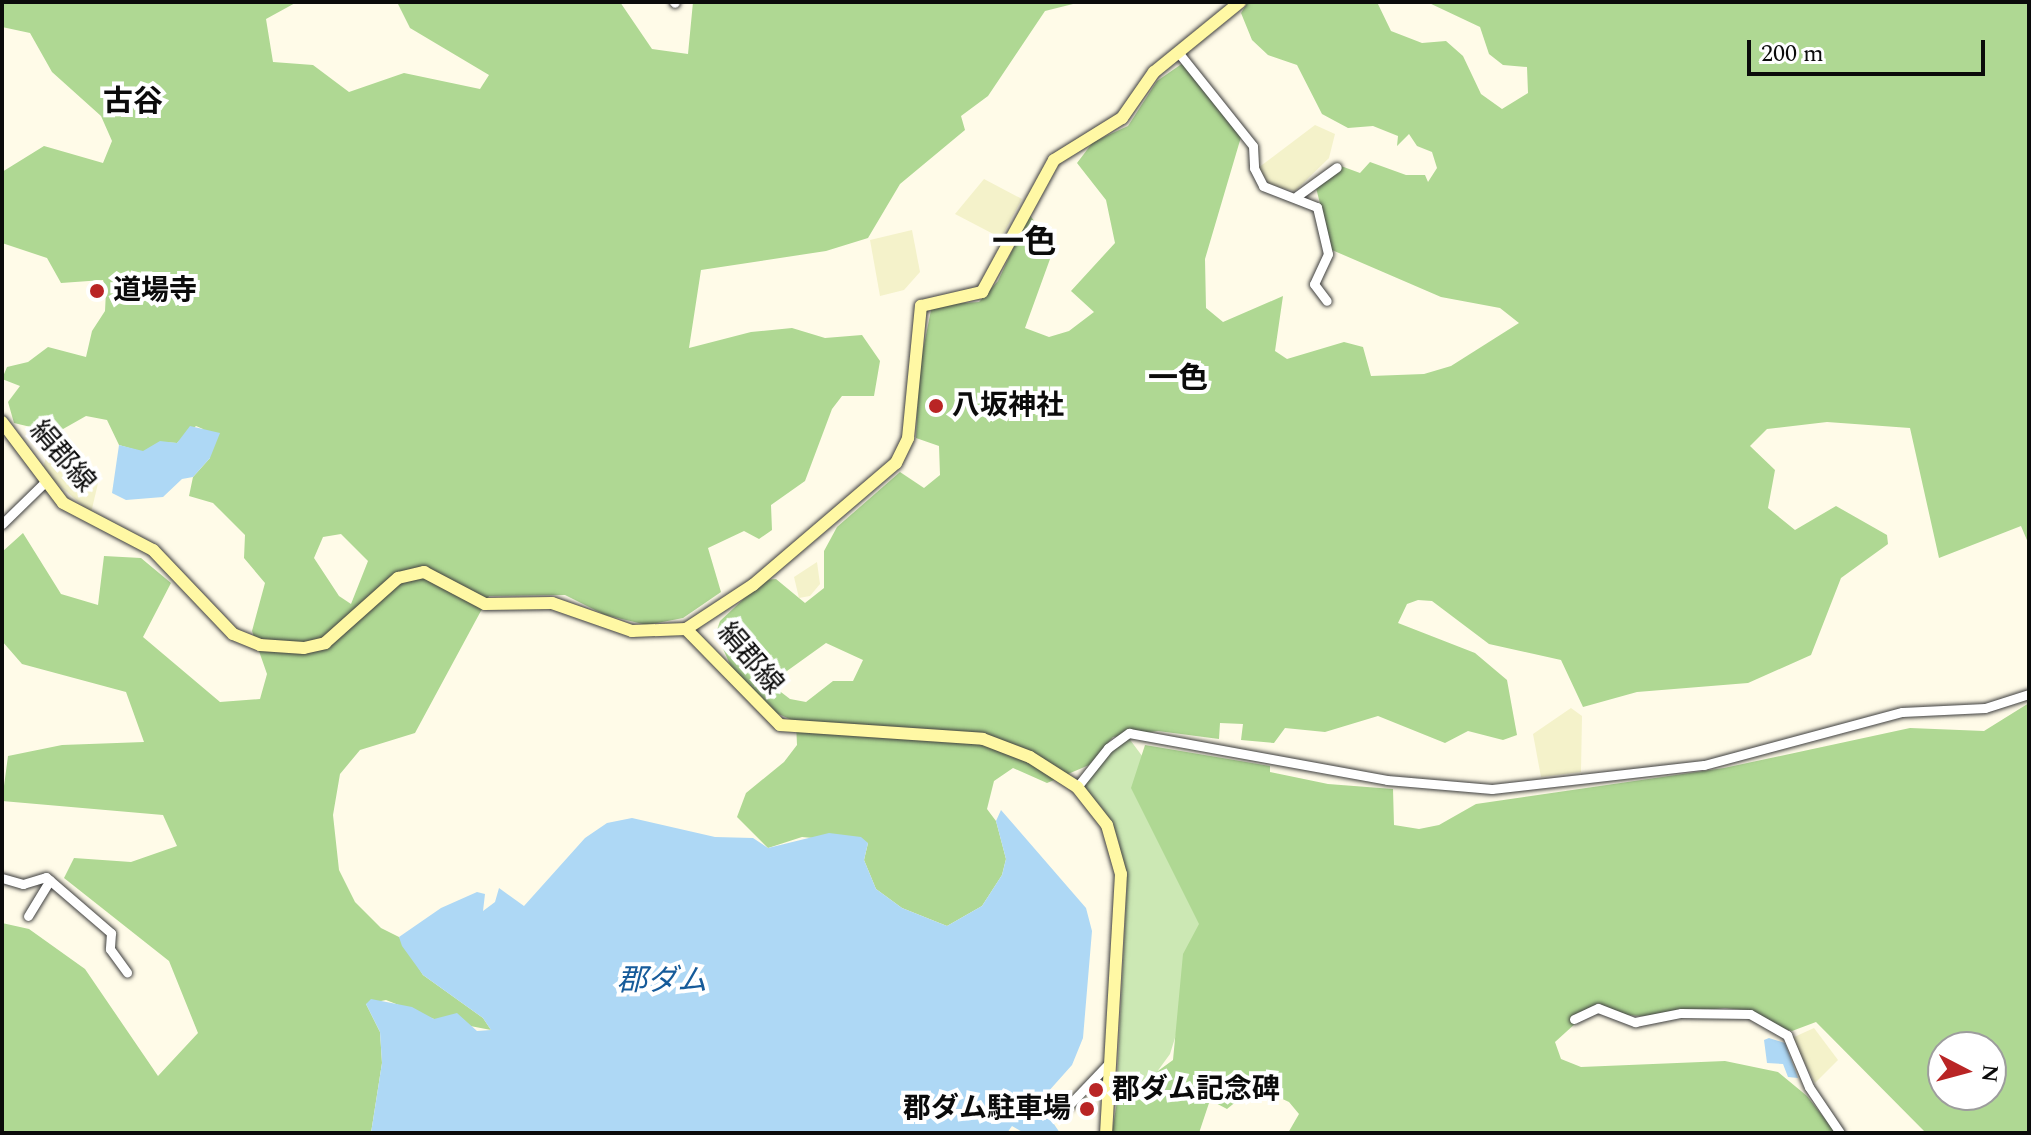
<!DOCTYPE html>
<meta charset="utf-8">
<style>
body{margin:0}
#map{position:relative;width:2031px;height:1135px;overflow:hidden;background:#fffbe8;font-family:Spectral,"Noto Sans JP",serif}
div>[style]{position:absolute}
.farmland>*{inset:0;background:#f4f2ca}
.green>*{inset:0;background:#cce8b4}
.forest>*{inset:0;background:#afd893}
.water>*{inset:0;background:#aed8f5}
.roads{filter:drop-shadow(0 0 2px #3e3e3e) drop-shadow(0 0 2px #3e3e3e)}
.street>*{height:9px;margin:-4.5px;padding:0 4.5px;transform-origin:4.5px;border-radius:4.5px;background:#fff}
.secondary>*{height:12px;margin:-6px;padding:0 6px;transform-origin:6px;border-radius:6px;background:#fff8a4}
.dots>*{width:22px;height:22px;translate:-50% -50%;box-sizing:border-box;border:4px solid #fff;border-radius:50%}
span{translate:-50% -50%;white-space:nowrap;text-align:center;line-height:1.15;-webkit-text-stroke:8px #fff;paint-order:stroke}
.poi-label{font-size:28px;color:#0b0b0b;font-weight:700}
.left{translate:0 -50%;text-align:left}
.right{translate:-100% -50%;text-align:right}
.street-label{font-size:28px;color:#0b0b0b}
.neighbourhood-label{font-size:30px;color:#0b0b0b;font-weight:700}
.water-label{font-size:30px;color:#165b9a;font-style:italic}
.quarter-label{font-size:32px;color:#0b0b0b;font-weight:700}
.frame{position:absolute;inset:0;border:4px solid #0b0b0b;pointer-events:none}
.north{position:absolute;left:1927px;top:1031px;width:80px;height:80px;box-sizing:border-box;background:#fff;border:2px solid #9d9d9d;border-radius:50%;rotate:96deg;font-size:22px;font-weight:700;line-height:32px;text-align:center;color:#0b0b0b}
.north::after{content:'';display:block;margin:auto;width:28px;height:36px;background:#b92525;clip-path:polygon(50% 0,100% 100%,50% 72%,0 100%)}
.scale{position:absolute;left:1747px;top:40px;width:238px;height:36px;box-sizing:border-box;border:4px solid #0b0b0b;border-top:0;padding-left:10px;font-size:24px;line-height:28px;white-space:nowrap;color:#0b0b0b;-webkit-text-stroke:6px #fff;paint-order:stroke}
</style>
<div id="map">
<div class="farmland">
<i style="clip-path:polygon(1315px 125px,1335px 134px,1329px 158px,1295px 191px,1270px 185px,1258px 168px)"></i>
<i style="clip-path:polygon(984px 179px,1022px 199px,1001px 238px,955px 214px)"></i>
<i style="clip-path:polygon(912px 230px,920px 272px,904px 290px,880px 296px,870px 240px)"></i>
<i style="clip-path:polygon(48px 452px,99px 479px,91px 513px,42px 470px)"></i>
<i style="clip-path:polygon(817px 562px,820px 584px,810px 596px,799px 598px,794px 577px)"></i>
<i style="clip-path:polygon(1571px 708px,1582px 716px,1581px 772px,1541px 777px,1533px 734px)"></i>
<i style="clip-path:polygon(1814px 1028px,1838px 1060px,1815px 1083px,1792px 1038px)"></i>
</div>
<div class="green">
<i style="clip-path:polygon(1128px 737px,1154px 772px,1207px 935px,1170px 1054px,1154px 1076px,1116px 1098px,1127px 885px,1118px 839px,1102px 808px,1082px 788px,1113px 748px)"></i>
</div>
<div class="forest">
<i style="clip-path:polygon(evenodd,2px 2px,297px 2px,266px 19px,273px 62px,313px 65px,349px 92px,404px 73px,480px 89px,489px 75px,410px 28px,397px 2px,620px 2px,652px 49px,688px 54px,693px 2px,1081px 2px,1045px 11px,988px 96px,961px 116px,965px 130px,900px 184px,868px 238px,826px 251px,701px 270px,689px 348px,751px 332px,792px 328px,825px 338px,862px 335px,880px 361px,874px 396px,842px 396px,832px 409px,805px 481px,771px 505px,772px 530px,759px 539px,744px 531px,708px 548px,721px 592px,683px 618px,647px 625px,605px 615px,565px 595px,489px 596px,415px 733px,360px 750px,340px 774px,333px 815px,339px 870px,355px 902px,381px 928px,399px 937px,423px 975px,483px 1018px,491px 1030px,434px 1019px,386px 1000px,366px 1004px,380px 1032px,382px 1063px,371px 1133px,2px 1133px,2px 923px,29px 929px,85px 969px,158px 1076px,198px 1033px,169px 961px,64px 878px,74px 858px,131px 862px,177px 846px,163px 815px,2px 801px,8px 756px,62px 745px,144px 742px,126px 692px,22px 664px,2px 641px,2px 552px,23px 533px,61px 594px,98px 605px,104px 556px,141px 558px,171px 583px,143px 637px,220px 702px,260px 699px,267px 674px,252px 631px,265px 583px,244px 558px,245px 535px,213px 503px,189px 496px,193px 477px,210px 458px,203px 429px,196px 426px,177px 443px,160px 442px,143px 452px,119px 445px,107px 420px,86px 416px,56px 433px,14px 423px,8px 402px,20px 386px,2px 379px,7px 367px,28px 362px,48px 347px,86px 357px,92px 331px,105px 311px,106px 291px,103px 280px,61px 283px,47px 258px,2px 243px,2px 172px,44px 146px,103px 163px,112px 141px,101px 116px,52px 72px,30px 33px,2px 27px,2px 2px,341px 534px,368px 561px,351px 604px,339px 596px,314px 558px,323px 537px,341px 534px)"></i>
<i style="clip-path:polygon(evenodd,1248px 2px,1377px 2px,1391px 31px,1422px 43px,1446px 41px,1463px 56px,1481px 94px,1502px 109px,1528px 93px,1527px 67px,1503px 65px,1489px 54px,1480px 27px,1427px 2px,2029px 2px,2029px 545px,2021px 526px,1939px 558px,1910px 428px,1827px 422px,1767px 429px,1750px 446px,1775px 470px,1768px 508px,1795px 530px,1836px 506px,1887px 535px,1888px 544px,1841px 578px,1811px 655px,1748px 683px,1637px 692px,1583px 707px,1561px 660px,1489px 644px,1432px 601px,1418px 600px,1407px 604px,1398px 623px,1475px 653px,1507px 680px,1517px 735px,1503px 740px,1468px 731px,1445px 743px,1378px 716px,1325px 732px,1285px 728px,1274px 743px,1241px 740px,1243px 724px,1220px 723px,1219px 739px,1158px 731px,1113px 737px,1089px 765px,1047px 783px,1013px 768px,994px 781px,987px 809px,996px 821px,1006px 859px,1002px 875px,982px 906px,947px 926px,902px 908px,876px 889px,864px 860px,868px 843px,802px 837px,768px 848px,737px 817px,746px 793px,784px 762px,797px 745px,796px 722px,772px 711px,732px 669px,716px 633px,720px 621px,764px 580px,776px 579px,805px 603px,824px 588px,824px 551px,837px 527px,900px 472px,924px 488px,940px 475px,939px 446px,916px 438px,919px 370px,932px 305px,979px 302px,998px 281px,1029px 214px,1054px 248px,1025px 328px,1049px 337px,1069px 331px,1094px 312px,1071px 291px,1115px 243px,1106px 200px,1077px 163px,1093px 142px,1128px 126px,1157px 81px,1183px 63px,1241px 137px,1205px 259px,1206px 308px,1223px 322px,1283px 296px,1275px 351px,1287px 359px,1344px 342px,1363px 347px,1371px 376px,1424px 374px,1451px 366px,1519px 323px,1500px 308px,1441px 297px,1332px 250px,1315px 184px,1341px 166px,1360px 173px,1370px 162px,1406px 175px,1425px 175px,1428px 182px,1437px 168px,1432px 152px,1417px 146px,1409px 134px,1397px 146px,1398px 136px,1373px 126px,1348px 128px,1322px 114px,1297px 65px,1268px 55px,1252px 40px,1241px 13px,1248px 2px,826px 643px,863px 660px,853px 681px,833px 681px,806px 702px,790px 699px,777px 689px,780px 676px,826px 643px)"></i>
<i style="clip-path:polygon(evenodd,2029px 703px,2029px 1133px,1926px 1133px,1816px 1022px,1792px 1031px,1768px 1024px,1752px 1011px,1725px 1008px,1643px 1016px,1621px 1015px,1598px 1003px,1555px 1042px,1561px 1059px,1581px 1067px,1725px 1061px,1778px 1072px,1807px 1096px,1836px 1133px,1288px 1133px,1299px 1114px,1289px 1102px,1265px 1091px,1243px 1096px,1227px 1109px,1210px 1100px,1199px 1133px,1112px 1133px,1117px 1101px,1173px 1060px,1183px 954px,1199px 924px,1131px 788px,1145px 745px,1270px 766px,1270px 772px,1328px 784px,1393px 789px,1394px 825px,1419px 829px,1439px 825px,1476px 804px,1724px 768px,1910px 728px,1984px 731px,2029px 703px,1943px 1047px,1991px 1047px,1991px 1095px,1943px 1095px,1943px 1047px)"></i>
</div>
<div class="water">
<i style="clip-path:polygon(190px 426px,220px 433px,210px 458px,193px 477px,182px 479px,163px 497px,126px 500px,112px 493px,119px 445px,143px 451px,160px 441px,177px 443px)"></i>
<i style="clip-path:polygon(1001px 810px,1086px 908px,1092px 931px,1083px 1038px,1072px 1065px,1039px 1102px,1060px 1133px,1024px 1133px,1012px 1126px,1007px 1133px,371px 1133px,382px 1063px,380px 1032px,366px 1004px,371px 999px,412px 1007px,434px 1019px,457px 1013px,477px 1031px,491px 1030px,483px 1018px,423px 975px,402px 946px,399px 937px,441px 908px,477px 892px,485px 894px,483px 911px,495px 902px,499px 888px,524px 906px,585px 838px,607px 823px,632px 818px,715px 837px,753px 838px,768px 848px,829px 833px,861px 837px,868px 843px,864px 860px,876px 889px,902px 908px,947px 926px,982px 906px,1002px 875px,1006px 859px,996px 821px)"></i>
<i style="clip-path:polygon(1769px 1038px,1785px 1043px,1798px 1078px,1788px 1077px,1783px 1064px,1767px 1063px,1764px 1040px)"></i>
</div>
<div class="roads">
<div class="street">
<i style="left:674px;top:2px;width:1px;rotate:45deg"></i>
<i style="left:1178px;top:52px;width:120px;rotate:51.4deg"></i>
<i style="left:1253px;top:146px;width:22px;rotate:87deg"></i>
<i style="left:1254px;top:168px;width:20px;rotate:63deg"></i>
<i style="left:1263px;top:186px;width:58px;rotate:21.3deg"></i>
<i style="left:1317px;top:207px;width:48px;rotate:76.8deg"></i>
<i style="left:1328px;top:254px;width:33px;rotate:115deg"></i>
<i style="left:1314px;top:284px;width:21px;rotate:53deg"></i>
<i style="left:1297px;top:196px;width:49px;rotate:-35.9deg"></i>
<i style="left:2px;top:524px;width:60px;rotate:-44.3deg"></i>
<i style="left:1077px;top:787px;width:50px;rotate:-51.5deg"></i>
<i style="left:1108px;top:748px;width:26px;rotate:-36deg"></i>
<i style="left:1129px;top:733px;width:262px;rotate:10.3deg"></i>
<i style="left:1387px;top:780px;width:105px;rotate:4.9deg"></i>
<i style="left:1492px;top:789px;width:213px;rotate:-6.5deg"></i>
<i style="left:1704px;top:765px;width:205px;rotate:-15deg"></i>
<i style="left:1902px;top:712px;width:83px;rotate:-2.8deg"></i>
<i style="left:1985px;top:708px;width:46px;rotate:-17.7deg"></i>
<i style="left:2px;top:878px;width:22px;rotate:16deg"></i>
<i style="left:23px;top:884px;width:24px;rotate:-17deg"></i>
<i style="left:46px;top:877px;width:86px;rotate:40.7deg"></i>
<i style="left:111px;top:933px;width:16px;rotate:94deg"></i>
<i style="left:110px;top:949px;width:29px;rotate:54deg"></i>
<i style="left:28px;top:916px;width:42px;rotate:-58.6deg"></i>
<i style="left:1574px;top:1019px;width:26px;rotate:-25deg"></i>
<i style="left:1598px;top:1008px;width:40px;rotate:21deg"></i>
<i style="left:1635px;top:1022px;width:47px;rotate:-11.1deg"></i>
<i style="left:1681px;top:1013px;width:69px;rotate:0.8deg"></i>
<i style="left:1750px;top:1014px;width:43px;rotate:29.6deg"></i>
<i style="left:1787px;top:1035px;width:56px;rotate:67.1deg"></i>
<i style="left:1809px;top:1087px;width:55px;rotate:56deg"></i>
<i style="left:1069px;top:1105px;width:59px;rotate:-46.4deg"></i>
</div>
<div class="secondary">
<i style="left:2px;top:422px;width:101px;rotate:53deg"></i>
<i style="left:63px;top:503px;width:102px;rotate:27.6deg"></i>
<i style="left:153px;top:550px;width:116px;rotate:46.4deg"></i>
<i style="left:233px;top:634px;width:29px;rotate:22deg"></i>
<i style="left:260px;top:645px;width:44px;rotate:3.9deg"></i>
<i style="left:304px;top:648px;width:22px;rotate:-13deg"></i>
<i style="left:325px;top:643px;width:98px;rotate:-41.7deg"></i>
<i style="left:398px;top:578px;width:27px;rotate:-13deg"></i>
<i style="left:424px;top:572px;width:69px;rotate:27.7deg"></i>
<i style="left:485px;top:604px;width:67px;rotate:-0.9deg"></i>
<i style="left:552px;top:603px;width:85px;rotate:19.3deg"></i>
<i style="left:632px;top:631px;width:54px;rotate:-2.1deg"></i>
<i style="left:686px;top:629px;width:134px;rotate:45.6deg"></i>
<i style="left:780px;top:725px;width:203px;rotate:3.9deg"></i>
<i style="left:983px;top:739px;width:50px;rotate:21deg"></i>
<i style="left:1030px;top:757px;width:56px;rotate:32.6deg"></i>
<i style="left:1077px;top:787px;width:48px;rotate:51.7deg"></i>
<i style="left:1107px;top:825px;width:51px;rotate:74.1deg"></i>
<i style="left:1121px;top:874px;width:259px;rotate:93.3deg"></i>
<i style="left:686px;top:629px;width:80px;rotate:-33.3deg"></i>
<i style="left:753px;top:585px;width:188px;rotate:-40.5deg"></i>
<i style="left:896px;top:463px;width:28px;rotate:-64deg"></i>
<i style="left:908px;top:438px;width:133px;rotate:-84.4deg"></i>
<i style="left:921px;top:306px;width:63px;rotate:-12.9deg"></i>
<i style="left:982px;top:292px;width:150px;rotate:-61.4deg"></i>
<i style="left:1054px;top:160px;width:80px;rotate:-31.7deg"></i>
<i style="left:1122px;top:118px;width:56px;rotate:-55.2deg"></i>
<i style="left:1154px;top:72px;width:111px;rotate:-39.1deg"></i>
</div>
</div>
<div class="dots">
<i style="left:97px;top:291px;background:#b92525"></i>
<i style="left:936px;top:406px;background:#b92525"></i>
<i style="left:1096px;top:1090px;background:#b92525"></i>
<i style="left:1087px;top:1109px;background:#b92525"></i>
</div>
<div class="poi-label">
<span class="left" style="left:113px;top:291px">道場寺</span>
<span class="left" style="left:952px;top:406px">八坂神社</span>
<span class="left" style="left:1112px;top:1090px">郡ダム記念碑</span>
<span class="right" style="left:1071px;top:1109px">郡ダム駐車場</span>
</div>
<div class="street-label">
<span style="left:62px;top:457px;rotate:49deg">絹郡線</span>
<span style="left:750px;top:659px;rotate:49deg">絹郡線</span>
</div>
<div class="neighbourhood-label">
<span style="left:133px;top:102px">古谷</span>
<span style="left:1178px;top:379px">一色</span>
</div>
<div class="water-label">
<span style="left:662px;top:981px">郡ダム</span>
</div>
<div class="quarter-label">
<span style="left:1024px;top:243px">一色</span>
</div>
<div class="frame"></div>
<div class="north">N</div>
<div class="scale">200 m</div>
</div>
